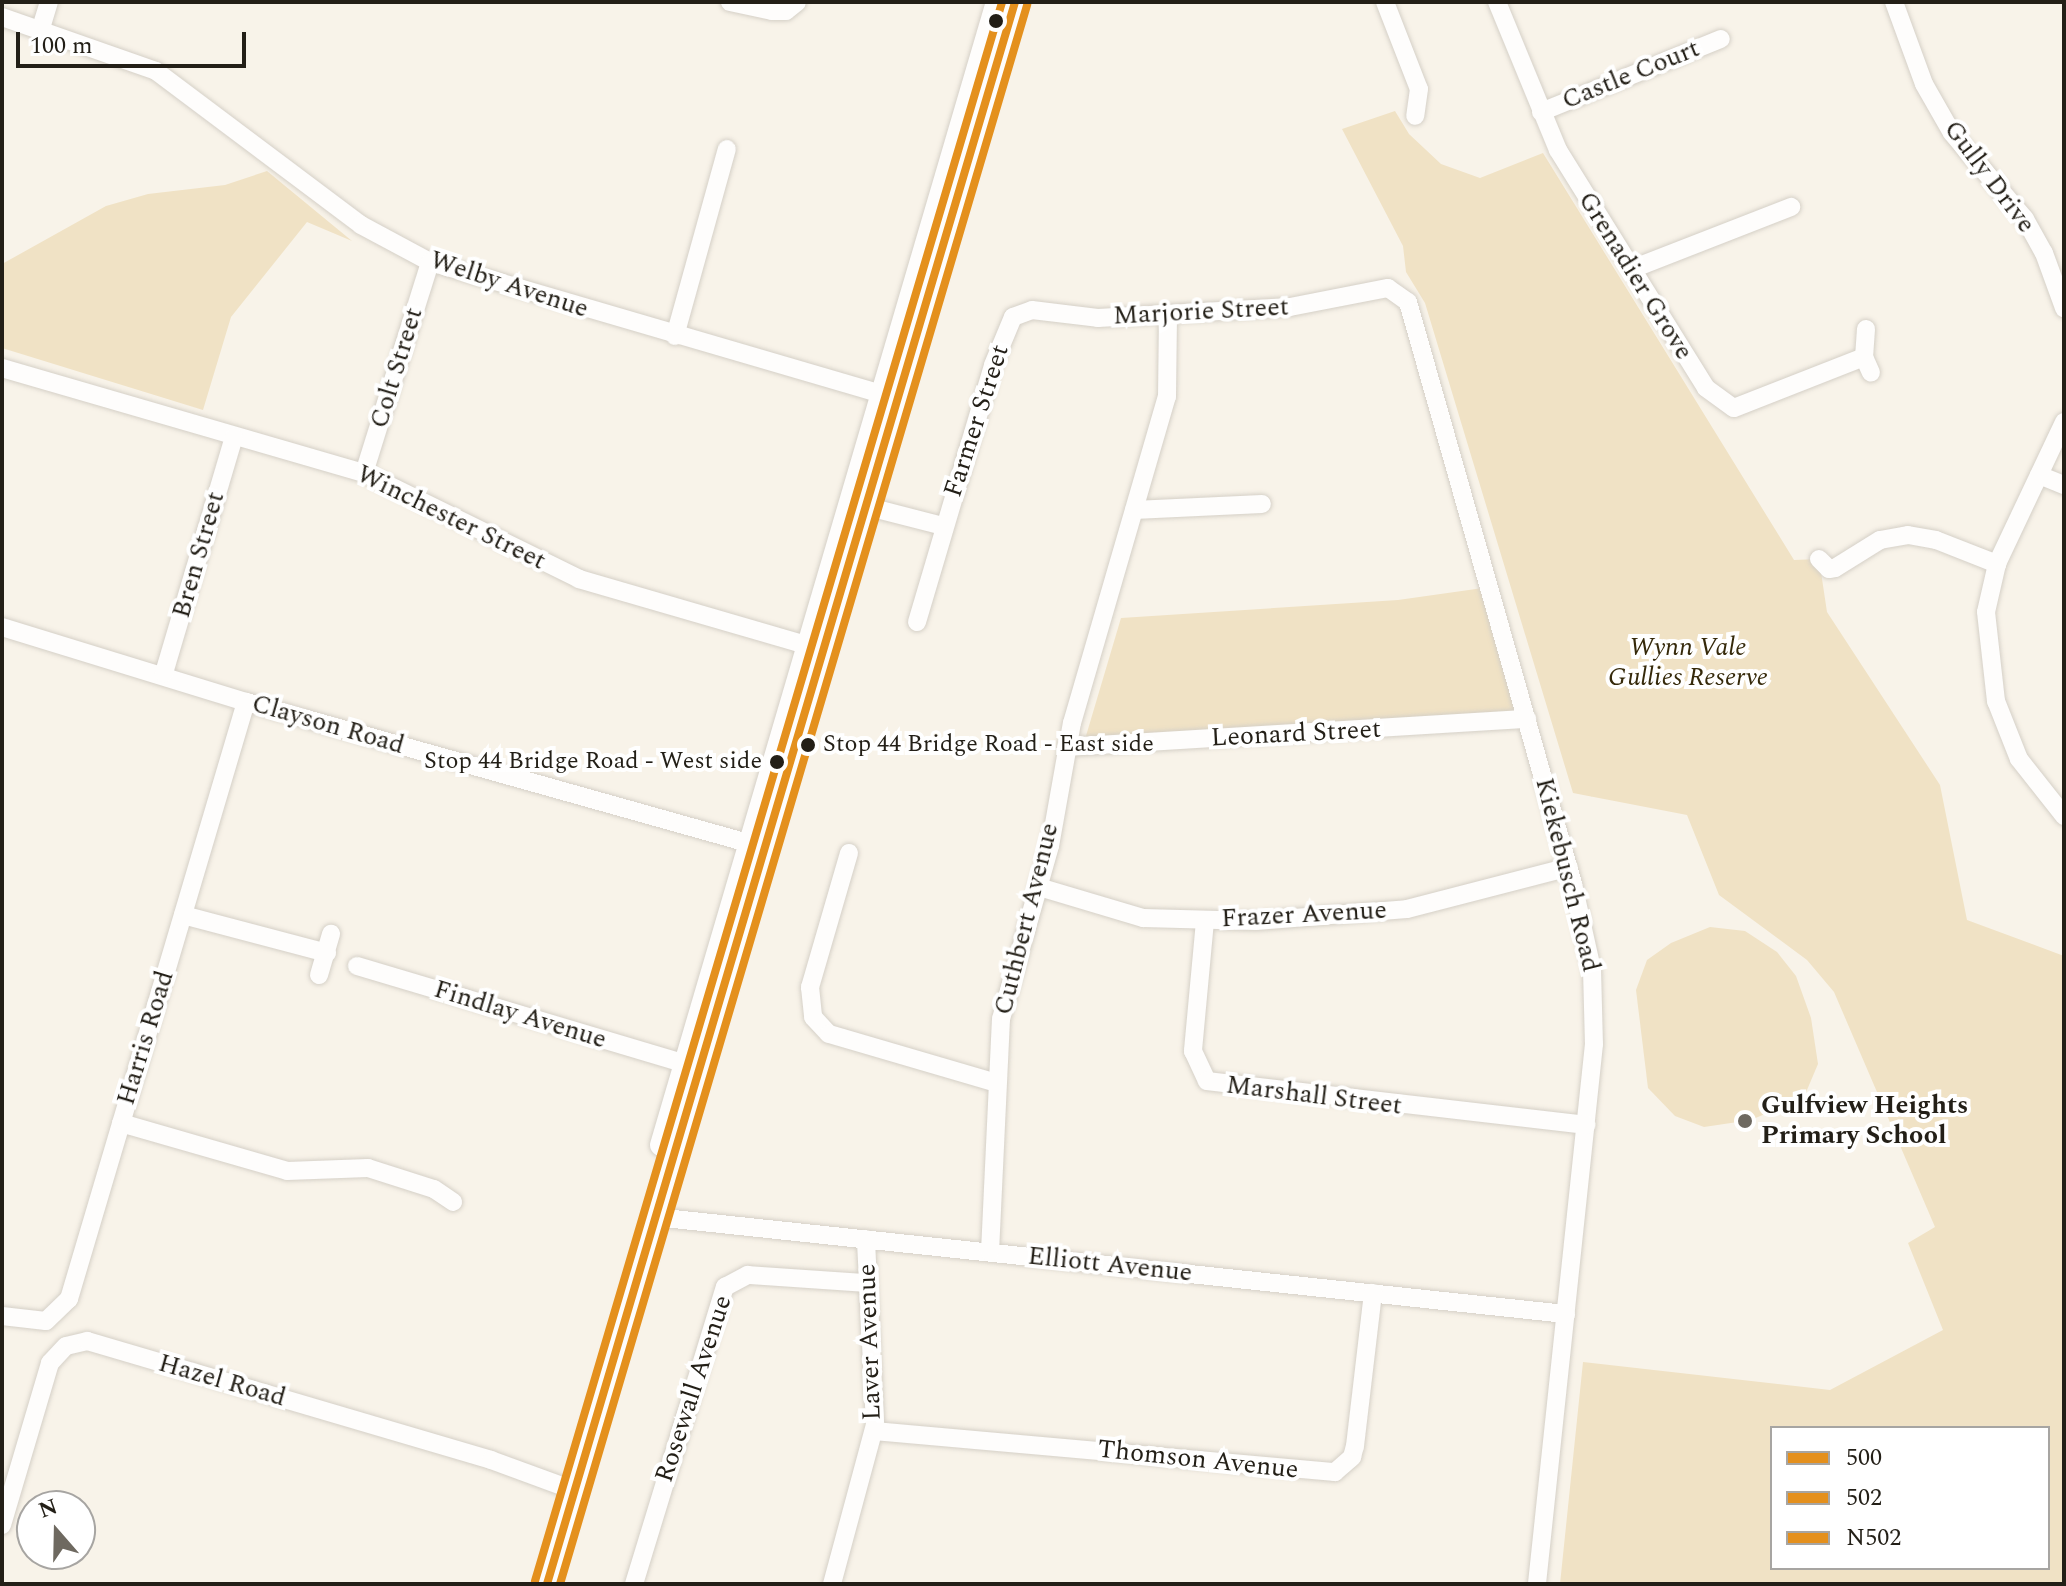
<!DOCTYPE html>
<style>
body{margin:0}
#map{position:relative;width:2066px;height:1586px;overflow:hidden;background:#f8f3e9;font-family:Spectral,serif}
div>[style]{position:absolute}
.green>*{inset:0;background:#f0e2c5}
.roads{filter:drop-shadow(0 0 2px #d5d0c7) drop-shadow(0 0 2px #d5d0c7)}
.minor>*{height:18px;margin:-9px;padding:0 9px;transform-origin:9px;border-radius:9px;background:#fefdfc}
.major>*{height:22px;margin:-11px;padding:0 11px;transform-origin:11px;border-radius:11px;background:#fefdfc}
.bus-1>*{height:8px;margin:-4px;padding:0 4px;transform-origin:4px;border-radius:4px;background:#e4901d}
.bus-2>*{height:8px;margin:-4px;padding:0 4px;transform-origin:4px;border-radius:4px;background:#e4901d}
.bus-3>*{height:8px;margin:-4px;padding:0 4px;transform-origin:4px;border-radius:4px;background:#e4901d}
.dots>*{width:22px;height:22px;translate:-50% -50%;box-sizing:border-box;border:4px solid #fff;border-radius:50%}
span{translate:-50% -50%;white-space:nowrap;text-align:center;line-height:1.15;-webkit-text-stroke:8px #fff;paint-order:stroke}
.bus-label{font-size:24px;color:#231f17}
.left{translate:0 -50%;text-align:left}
.right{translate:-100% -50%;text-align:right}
.street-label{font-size:26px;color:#231f17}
.park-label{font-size:26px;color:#35290a;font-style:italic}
.poi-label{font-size:26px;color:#231f17;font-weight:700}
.frame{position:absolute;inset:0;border:4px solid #231f17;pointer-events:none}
.legend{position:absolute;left:1770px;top:1426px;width:280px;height:144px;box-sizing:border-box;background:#fff;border:2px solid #a7a5a2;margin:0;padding:10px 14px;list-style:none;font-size:24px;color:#231f17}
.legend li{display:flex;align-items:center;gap:16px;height:40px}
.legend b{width:40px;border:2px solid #a7a5a2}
.north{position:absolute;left:16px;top:1490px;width:80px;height:80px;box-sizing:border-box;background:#fff;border:2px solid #a7a5a2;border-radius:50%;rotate:340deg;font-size:22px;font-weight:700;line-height:32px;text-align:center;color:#231f17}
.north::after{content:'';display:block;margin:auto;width:28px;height:36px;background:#6e6960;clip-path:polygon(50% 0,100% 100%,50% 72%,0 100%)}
.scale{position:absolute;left:16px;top:32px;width:230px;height:36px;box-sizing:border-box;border:4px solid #231f17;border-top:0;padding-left:10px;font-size:24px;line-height:28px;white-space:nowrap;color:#231f17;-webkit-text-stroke:6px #fff;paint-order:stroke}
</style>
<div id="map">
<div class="green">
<i style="clip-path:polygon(evenodd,1395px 111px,1409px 134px,1441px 164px,1480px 178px,1543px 153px,1794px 560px,1819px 559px,1827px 612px,1940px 785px,1967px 920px,2064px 956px,2064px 1584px,1560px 1584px,1583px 1362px,1830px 1390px,1943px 1330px,1908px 1243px,1935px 1227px,1834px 992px,1807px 960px,1719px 895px,1687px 815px,1573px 793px,1425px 303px,1406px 272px,1403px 246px,1342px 129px,1395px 111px,1772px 1428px,2048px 1428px,2048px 1568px,1772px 1568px,1772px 1428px)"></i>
<i style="clip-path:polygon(267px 171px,352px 241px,307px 222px,231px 317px,203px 410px,2px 348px,2px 264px,106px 206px,148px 194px,225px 185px)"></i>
<i style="clip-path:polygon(1490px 587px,1527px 719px,1083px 746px,1121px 618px,1398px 600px)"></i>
<i style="clip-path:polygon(1710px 927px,1745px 931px,1777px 952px,1796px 976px,1811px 1018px,1818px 1064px,1804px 1097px,1751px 1120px,1704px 1127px,1675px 1116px,1648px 1088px,1636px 990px,1647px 960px,1671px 943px)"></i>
</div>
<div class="roads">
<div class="minor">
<i style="left:730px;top:2px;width:43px;rotate:12.1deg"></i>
<i style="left:772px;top:11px;width:14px"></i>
<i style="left:786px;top:11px;width:14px;rotate:-39deg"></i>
<i style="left:1385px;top:2px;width:93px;rotate:68.7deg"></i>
<i style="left:1419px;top:89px;width:27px;rotate:98deg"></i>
<i style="left:1497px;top:2px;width:160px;rotate:67.6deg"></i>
<i style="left:1558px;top:150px;width:280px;rotate:58.1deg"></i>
<i style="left:1706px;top:388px;width:34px;rotate:36deg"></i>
<i style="left:1734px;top:408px;width:140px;rotate:-21.4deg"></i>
<i style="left:1894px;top:2px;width:87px;rotate:69.9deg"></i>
<i style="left:1924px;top:84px;width:56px;rotate:60.3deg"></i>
<i style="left:1952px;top:133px;width:113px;rotate:49.7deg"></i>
<i style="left:2025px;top:219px;width:39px;rotate:61deg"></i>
<i style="left:2044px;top:253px;width:59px;rotate:70deg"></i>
<i style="left:2px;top:17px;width:163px;rotate:19.3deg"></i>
<i style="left:156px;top:71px;width:256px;rotate:36.9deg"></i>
<i style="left:361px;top:225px;width:78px;rotate:28.2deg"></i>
<i style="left:430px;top:262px;width:470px;rotate:16.3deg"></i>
<i style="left:41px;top:28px;width:27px;rotate:-73deg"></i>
<i style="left:1541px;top:112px;width:194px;rotate:-22.1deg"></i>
<i style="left:1632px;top:269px;width:171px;rotate:-21.3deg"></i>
<i style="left:1866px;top:329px;width:28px;rotate:94deg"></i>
<i style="left:1864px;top:357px;width:17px;rotate:66deg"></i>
<i style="left:675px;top:336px;width:194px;rotate:-74.5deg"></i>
<i style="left:2px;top:368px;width:377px;rotate:16.2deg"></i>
<i style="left:364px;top:473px;width:240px;rotate:26.2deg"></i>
<i style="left:579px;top:579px;width:236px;rotate:16.2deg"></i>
<i style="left:2064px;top:422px;width:157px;rotate:115.3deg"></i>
<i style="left:1997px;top:564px;width:49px;rotate:102.9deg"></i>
<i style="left:1986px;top:612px;width:90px;rotate:83.6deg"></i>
<i style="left:1996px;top:701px;width:62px;rotate:68.4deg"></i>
<i style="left:2019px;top:759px;width:73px;rotate:51.7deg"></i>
<i style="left:364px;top:473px;width:221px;rotate:-72.6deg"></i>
<i style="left:2039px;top:475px;width:27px;rotate:22deg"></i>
<i style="left:865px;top:506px;width:81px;rotate:14.4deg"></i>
<i style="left:1134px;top:510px;width:128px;rotate:-2.7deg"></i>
<i style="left:1819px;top:559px;width:14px;rotate:45deg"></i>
<i style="left:1829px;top:569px;width:6px;rotate:-9deg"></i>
<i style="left:1835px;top:568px;width:53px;rotate:-31.9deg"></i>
<i style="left:1880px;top:540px;width:28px;rotate:-10deg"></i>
<i style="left:1908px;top:535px;width:28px;rotate:10deg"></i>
<i style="left:1936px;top:540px;width:66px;rotate:21.5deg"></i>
<i style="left:917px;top:622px;width:268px;rotate:-73.5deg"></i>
<i style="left:993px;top:365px;width:52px;rotate:-67.4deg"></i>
<i style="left:1013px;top:317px;width:20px;rotate:-20deg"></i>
<i style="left:1032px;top:310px;width:66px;rotate:6.9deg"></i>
<i style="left:1098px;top:318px;width:192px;rotate:-3.3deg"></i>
<i style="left:1290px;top:307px;width:100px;rotate:-11deg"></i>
<i style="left:1388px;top:288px;width:24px;rotate:35deg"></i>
<i style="left:1408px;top:302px;width:605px;rotate:74.17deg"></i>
<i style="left:1573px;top:884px;width:87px;rotate:77.4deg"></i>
<i style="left:1592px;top:969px;width:75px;rotate:88.5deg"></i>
<i style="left:1594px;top:1044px;width:543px;rotate:96.03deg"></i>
<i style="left:2px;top:627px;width:255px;rotate:17.1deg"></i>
<i style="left:246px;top:702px;width:521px;rotate:15.69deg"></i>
<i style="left:164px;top:673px;width:246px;rotate:-73.5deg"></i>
<i style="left:1066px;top:747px;width:462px;rotate:-3.5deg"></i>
<i style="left:849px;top:853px;width:140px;rotate:106.2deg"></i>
<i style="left:810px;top:987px;width:30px;rotate:84deg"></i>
<i style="left:813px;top:1017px;width:23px;rotate:47deg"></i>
<i style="left:829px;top:1034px;width:175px;rotate:16.3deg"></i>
<i style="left:1039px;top:887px;width:109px;rotate:16.6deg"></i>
<i style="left:1143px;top:918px;width:113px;rotate:1.5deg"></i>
<i style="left:1256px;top:921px;width:151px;rotate:-4.5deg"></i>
<i style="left:1407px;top:909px;width:167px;rotate:-14.5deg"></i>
<i style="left:183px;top:915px;width:149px;rotate:14.8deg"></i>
<i style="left:1205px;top:921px;width:131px;rotate:95.3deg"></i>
<i style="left:1193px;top:1051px;width:33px;rotate:65deg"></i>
<i style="left:1207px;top:1081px;width:382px;rotate:6.6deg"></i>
<i style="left:357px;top:966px;width:340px;rotate:16.6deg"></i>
<i style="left:319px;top:975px;width:43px;rotate:-73.7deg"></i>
<i style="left:121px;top:1123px;width:173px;rotate:16.1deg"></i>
<i style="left:287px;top:1171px;width:81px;rotate:-2.1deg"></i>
<i style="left:368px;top:1168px;width:69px;rotate:17.7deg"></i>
<i style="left:434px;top:1189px;width:23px;rotate:34deg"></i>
<i style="left:655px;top:1217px;width:916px;rotate:6.08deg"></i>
<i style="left:990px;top:1252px;width:233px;rotate:-87.3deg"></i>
<i style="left:1001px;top:1019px;width:180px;rotate:-74.2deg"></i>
<i style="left:1050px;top:846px;width:125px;rotate:-79.9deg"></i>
<i style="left:1072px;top:723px;width:340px;rotate:-73.8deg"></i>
<i style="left:1167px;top:397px;width:83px;rotate:-89.3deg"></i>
<i style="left:2px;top:1316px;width:44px;rotate:6.5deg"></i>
<i style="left:46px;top:1321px;width:32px;rotate:-44deg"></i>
<i style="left:69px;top:1299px;width:623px;rotate:-73.49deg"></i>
<i style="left:874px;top:1431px;width:463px;rotate:5.1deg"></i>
<i style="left:1335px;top:1472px;width:23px;rotate:-41deg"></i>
<i style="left:1352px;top:1457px;width:11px;rotate:-75deg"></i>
<i style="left:1355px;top:1446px;width:154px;rotate:-83.3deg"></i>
<i style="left:2px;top:1525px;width:169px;rotate:-73.5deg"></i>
<i style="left:50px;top:1363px;width:23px;rotate:-47deg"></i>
<i style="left:66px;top:1346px;width:22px;rotate:-13deg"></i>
<i style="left:87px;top:1341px;width:421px;rotate:16.4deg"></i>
<i style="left:491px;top:1460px;width:76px;rotate:20.1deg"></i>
<i style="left:634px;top:1584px;width:311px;rotate:-73deg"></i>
<i style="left:725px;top:1287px;width:26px;rotate:-28deg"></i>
<i style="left:748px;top:1275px;width:118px;rotate:3.9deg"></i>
<i style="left:832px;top:1584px;width:165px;rotate:-74.9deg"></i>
<i style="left:875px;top:1425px;width:186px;rotate:-92.8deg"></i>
</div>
<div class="major">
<i style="left:661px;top:1145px;width:1191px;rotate:-73.62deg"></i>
<i style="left:547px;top:1584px;width:1650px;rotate:-73.52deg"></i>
</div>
</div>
<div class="bus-1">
<i style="left:547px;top:1584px;width:1650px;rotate:-73.52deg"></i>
</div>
<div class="bus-2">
<i style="left:560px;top:1584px;width:1647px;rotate:-73.52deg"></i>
</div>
<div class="bus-3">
<i style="left:535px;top:1581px;width:1647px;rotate:-73.52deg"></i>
</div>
<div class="dots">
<i style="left:996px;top:21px;background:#231f17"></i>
<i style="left:808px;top:745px;background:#231f17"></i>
<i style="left:777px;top:762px;background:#231f17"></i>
<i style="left:1745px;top:1121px;background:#6e6960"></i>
</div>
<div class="bus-label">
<span class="left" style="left:823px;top:745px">Stop 44 Bridge Road - East side</span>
<span class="right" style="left:762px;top:762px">Stop 44 Bridge Road - West side</span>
</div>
<div class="street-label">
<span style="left:1631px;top:75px;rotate:-22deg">Castle Court</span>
<span style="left:1989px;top:177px;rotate:53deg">Gully Drive</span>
<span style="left:1635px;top:276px;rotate:58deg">Grenadier Grove</span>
<span style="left:509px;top:285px;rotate:18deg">Welby Avenue</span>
<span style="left:1201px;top:312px;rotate:-3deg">Marjorie Street</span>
<span style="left:397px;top:368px;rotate:-73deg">Colt Street</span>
<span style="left:977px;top:421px;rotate:-72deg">Farmer Street</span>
<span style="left:451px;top:518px;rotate:26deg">Winchester Street</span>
<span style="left:199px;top:555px;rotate:-74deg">Bren Street</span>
<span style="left:328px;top:725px;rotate:16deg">Clayson Road</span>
<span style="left:1296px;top:734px;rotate:-3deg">Leonard Street</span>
<span style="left:1567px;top:875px;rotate:76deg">Kiekebusch Road</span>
<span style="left:1304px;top:915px;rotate:-3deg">Frazer Avenue</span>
<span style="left:1027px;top:919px;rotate:-76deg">Cuthbert Avenue</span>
<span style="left:520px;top:1015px;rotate:17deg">Findlay Avenue</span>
<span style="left:146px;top:1038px;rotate:-73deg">Harris Road</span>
<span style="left:1314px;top:1096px;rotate:7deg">Marshall Street</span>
<span style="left:1110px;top:1265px;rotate:6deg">Elliott Avenue</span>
<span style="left:870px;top:1342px;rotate:-92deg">Laver Avenue</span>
<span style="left:222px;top:1381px;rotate:16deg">Hazel Road</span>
<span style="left:694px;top:1389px;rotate:-72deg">Rosewall Avenue</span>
<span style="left:1198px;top:1460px;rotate:6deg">Thomson Avenue</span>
</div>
<div class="park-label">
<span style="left:1688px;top:663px">Wynn Vale<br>Gullies Reserve</span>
</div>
<div class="poi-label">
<span class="left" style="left:1761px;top:1121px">Gulfview Heights<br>Primary School</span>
</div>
<div class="frame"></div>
<ul class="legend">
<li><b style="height:10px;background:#e4901d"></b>500</li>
<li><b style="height:10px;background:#e4901d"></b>502</li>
<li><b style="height:10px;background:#e4901d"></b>N502</li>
</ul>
<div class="north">N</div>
<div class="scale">100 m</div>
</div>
